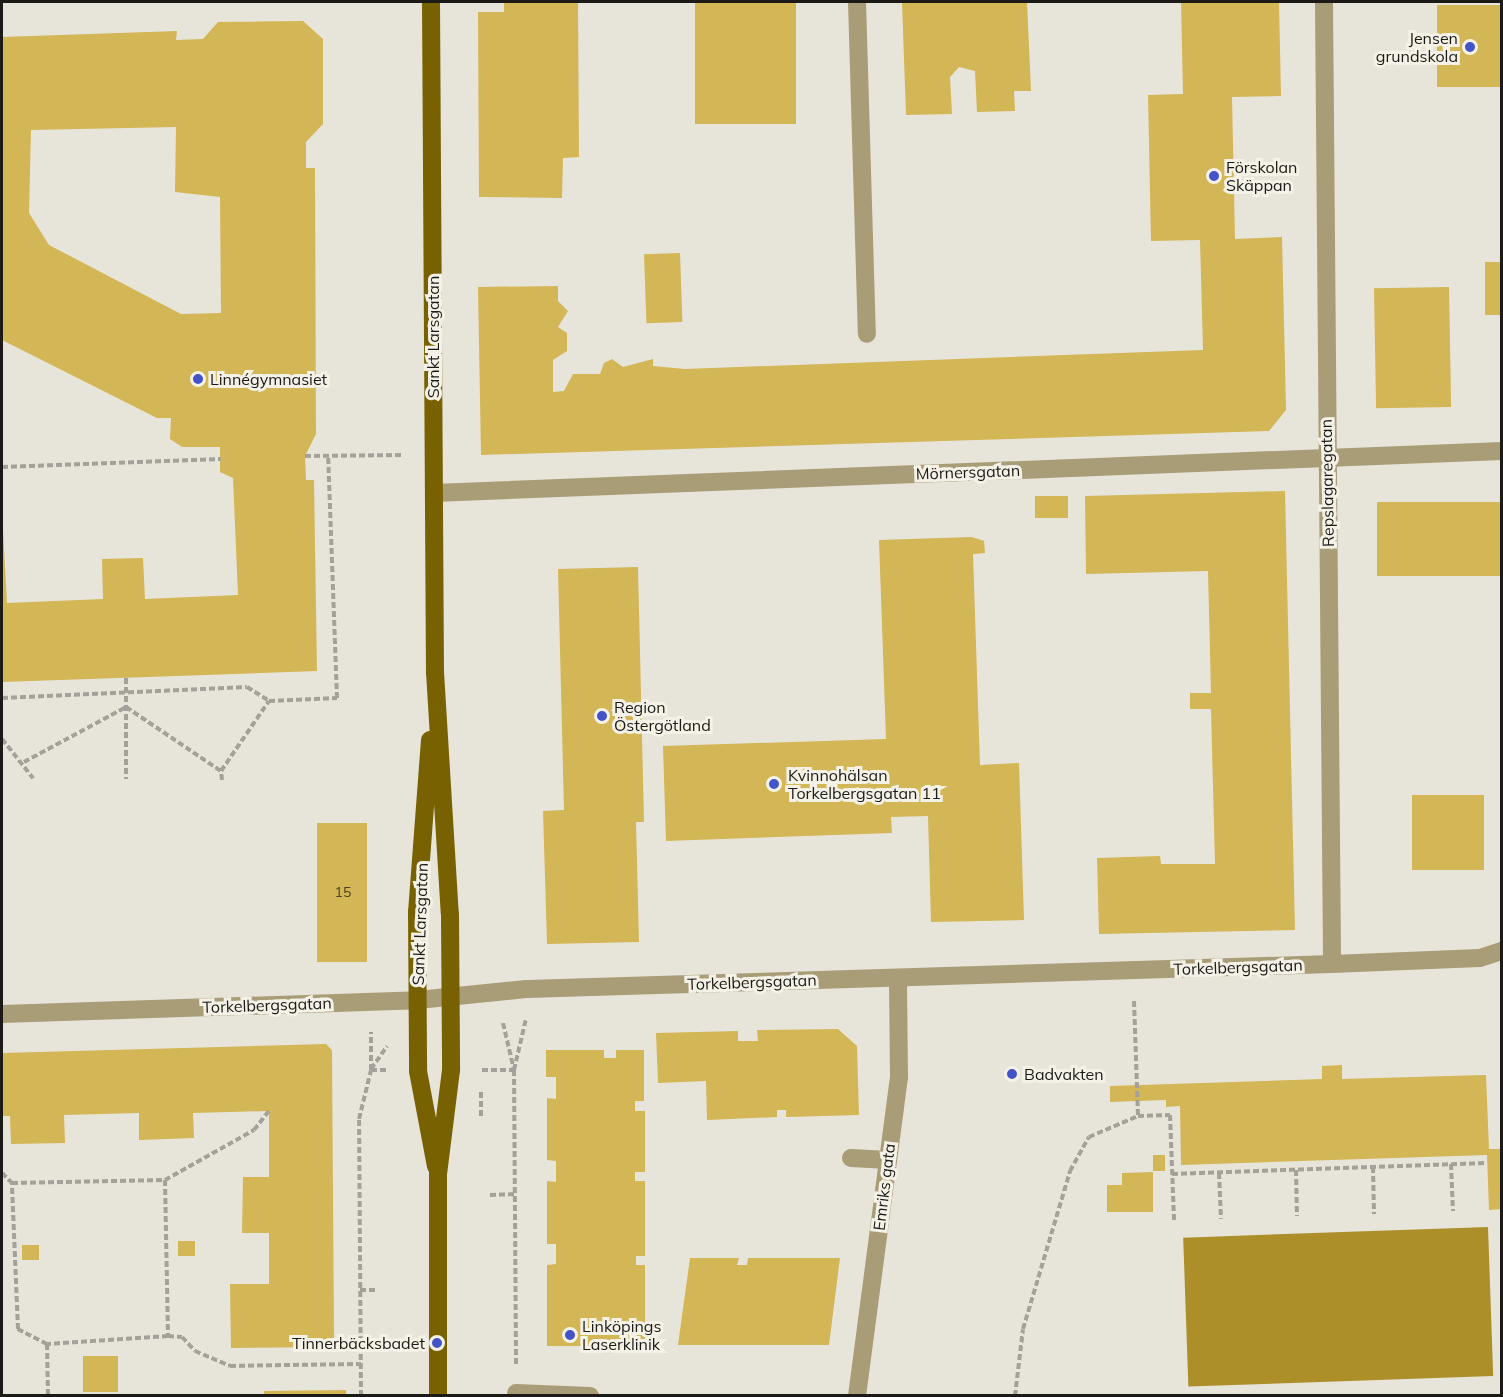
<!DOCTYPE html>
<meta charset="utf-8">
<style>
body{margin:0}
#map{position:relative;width:1503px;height:1397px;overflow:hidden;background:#e7e4da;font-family:Mulish,sans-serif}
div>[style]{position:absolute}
.water>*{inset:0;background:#ac8f29;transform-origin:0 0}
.building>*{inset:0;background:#d3b655;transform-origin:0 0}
.path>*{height:4px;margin-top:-2px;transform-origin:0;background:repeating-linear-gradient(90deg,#a3a199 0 6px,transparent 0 9px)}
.minor>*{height:18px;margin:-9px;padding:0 9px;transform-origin:9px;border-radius:9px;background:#a99d77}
.major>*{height:18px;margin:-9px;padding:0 9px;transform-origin:9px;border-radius:9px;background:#786100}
.dots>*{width:16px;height:16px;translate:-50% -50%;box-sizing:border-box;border:3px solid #f4f1e7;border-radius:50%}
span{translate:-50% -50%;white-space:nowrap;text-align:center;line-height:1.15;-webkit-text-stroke:6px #f4f1e7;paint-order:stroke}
.number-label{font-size:14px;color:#494126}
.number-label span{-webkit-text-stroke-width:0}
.poi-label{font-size:16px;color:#1b1a16}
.right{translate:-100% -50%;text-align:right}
.left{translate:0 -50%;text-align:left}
.street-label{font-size:16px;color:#1b1a16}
.frame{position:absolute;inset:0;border:3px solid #1b1a16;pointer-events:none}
</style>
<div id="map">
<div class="water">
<i style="left:1488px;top:1227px;width:149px;height:305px;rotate:88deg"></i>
</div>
<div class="building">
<i style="clip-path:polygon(504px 2px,578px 2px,579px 157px,563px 158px,562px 198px,479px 197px,478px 12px,504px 12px)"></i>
<i style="left:695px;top:2px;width:101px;height:122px"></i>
<i style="clip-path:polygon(902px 2px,1027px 2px,1031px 91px,1014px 91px,1015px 111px,977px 112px,975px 71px,959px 67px,950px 77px,952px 114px,906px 115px)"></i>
<i style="clip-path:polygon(1181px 2px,1279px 2px,1281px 96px,1232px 97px,1235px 239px,1282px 237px,1286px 410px,1269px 431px,481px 455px,478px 287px,558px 286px,558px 301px,568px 311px,558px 327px,567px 333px,567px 351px,553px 360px,553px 392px,564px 391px,573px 374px,600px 374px,604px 363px,612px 359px,623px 367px,653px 359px,653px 366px,685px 369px,1203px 350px,1200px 240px,1151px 241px,1148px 95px,1183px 94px)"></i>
<i style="left:1502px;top:5px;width:82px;height:65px;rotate:90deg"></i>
<i style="clip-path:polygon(evenodd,303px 21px,323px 39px,323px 124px,306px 142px,306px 168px,315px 168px,316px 434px,305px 456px,306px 480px,314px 480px,317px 671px,2px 682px,2px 511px,7px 603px,103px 599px,102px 559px,143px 558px,145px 599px,238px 595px,233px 478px,220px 472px,220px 447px,182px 447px,170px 439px,171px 418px,157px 418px,2px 340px,2px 37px,177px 31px,176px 40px,203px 39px,218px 22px,303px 21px,176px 127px,175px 192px,220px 197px,221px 313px,181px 314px,49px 245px,29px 213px,31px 130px,176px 127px)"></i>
<i style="left:680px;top:253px;width:69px;height:36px;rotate:88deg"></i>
<i style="left:1485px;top:262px;width:17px;height:53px"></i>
<i style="left:1449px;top:287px;width:120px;height:75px;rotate:89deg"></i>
<i style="clip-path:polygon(1285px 491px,1295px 930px,1099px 934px,1097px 858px,1160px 856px,1161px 864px,1215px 864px,1211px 709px,1190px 709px,1190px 693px,1211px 693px,1208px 571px,1086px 574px,1085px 496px)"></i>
<i style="left:1068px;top:496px;width:22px;height:33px;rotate:90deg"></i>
<i style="left:1502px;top:502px;width:74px;height:125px;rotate:90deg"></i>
<i style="clip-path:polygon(972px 537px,984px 541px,985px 553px,973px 554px,980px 765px,1019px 763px,1024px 920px,931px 922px,928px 816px,891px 817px,892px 833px,666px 841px,663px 746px,886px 739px,879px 540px)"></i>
<i style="clip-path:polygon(638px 567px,644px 822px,636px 822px,639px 942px,547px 944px,543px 811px,564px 810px,558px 569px)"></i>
<i style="left:1412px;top:795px;width:72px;height:75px"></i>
<i style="left:317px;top:823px;width:50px;height:139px"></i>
<i style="clip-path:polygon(838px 1029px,857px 1046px,859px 1115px,786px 1117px,786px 1110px,777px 1110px,777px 1117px,707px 1120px,706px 1081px,658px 1083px,656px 1033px,738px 1031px,738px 1041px,758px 1041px,757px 1030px)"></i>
<i style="clip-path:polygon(326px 1044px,332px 1050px,334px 1340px,327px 1347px,231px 1348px,230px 1284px,269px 1284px,269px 1233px,242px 1233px,243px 1177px,269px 1177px,269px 1111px,193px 1113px,194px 1138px,139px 1140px,139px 1113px,64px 1115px,65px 1143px,11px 1144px,10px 1116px,2px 1116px,2px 1053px)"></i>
<i style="clip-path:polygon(546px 1050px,604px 1050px,604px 1058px,616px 1058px,616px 1050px,644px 1050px,644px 1101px,635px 1101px,635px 1111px,645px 1111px,645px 1172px,635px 1172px,635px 1181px,645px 1181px,645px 1256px,636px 1256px,636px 1265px,645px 1265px,645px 1346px,547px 1346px,547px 1265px,556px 1264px,556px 1244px,547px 1244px,547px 1181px,556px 1182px,556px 1161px,547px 1160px,547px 1098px,556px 1099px,556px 1077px,546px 1077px)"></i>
<i style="clip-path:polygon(1342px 1065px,1342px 1079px,1486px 1075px,1489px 1149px,1502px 1149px,1502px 1209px,1489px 1210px,1487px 1155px,1181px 1165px,1180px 1106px,1166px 1107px,1166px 1100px,1110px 1102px,1110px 1086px,1322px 1079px,1322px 1066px)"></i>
<i style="left:1165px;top:1155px;width:16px;height:12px;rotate:90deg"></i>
<i style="clip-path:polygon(1153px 1172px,1153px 1212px,1107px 1212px,1107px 1185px,1122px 1185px,1122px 1173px)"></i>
<i style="left:178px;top:1241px;width:17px;height:15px"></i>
<i style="left:39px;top:1245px;width:15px;height:17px;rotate:90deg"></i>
<i style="clip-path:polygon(690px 1258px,739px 1258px,737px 1265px,747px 1265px,748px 1258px,840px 1258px,829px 1345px,678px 1345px)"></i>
<i style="left:118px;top:1356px;width:36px;height:35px;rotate:90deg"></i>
<i style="clip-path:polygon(346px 1390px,346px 1396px,264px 1396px,264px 1391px)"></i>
</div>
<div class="path">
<i style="left:305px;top:456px;width:99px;rotate:-0.6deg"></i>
<i style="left:2px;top:467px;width:219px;rotate:-2.1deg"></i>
<i style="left:126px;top:678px;width:101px;rotate:90deg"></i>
<i style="left:2px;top:698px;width:245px;rotate:-2.6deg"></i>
<i style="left:247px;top:687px;width:26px;rotate:32deg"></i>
<i style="left:2px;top:739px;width:50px;rotate:51.5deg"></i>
<i style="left:24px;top:762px;width:116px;rotate:-28.3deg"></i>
<i style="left:126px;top:707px;width:115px;rotate:34deg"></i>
<i style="left:222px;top:780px;width:9px;rotate:-96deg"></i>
<i style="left:221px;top:771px;width:85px;rotate:-55.6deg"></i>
<i style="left:269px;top:701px;width:68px;rotate:-2.5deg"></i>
<i style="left:337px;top:698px;width:242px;rotate:-92.1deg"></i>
<i style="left:1134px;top:1001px;width:115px;rotate:88deg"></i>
<i style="left:1138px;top:1116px;width:32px;rotate:-2deg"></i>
<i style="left:1170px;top:1115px;width:106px;rotate:87.8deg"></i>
<i style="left:503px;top:1023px;width:48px;rotate:76.8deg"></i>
<i style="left:514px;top:1070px;width:295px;rotate:89.6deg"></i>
<i style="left:371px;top:1069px;width:28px;rotate:-55deg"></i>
<i style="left:371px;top:1070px;width:17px"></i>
<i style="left:482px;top:1070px;width:32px"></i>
<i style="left:514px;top:1070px;width:52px;rotate:-76.8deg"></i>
<i style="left:481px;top:1092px;width:24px;rotate:90deg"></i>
<i style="left:1451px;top:1164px;width:47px;rotate:87.6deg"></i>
<i style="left:1373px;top:1167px;width:47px;rotate:88.8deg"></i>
<i style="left:1296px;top:1170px;width:46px;rotate:88.8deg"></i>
<i style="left:2px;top:1173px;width:14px;rotate:45deg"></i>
<i style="left:1219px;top:1173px;width:46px;rotate:87.5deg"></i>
<i style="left:1172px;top:1174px;width:315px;rotate:-2deg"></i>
<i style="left:165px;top:1180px;width:156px;rotate:88.9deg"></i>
<i style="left:168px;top:1336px;width:121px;rotate:176.2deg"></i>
<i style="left:47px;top:1344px;width:33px;rotate:-153deg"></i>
<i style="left:18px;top:1329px;width:146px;rotate:-92.4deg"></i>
<i style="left:12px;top:1183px;width:153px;rotate:-1.1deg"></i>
<i style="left:165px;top:1180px;width:102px;rotate:-29.3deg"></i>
<i style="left:254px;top:1130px;width:24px;rotate:-52deg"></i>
<i style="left:490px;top:1195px;width:24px;rotate:-2deg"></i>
<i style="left:360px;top:1290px;width:15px"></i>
<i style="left:168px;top:1336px;width:14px;rotate:4deg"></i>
<i style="left:182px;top:1337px;width:19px;rotate:47deg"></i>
<i style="left:195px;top:1351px;width:38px;rotate:23deg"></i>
<i style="left:230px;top:1366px;width:131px;rotate:-0.9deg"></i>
<i style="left:47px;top:1344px;width:52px;rotate:88.9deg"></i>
<i style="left:361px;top:1396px;width:277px;rotate:-90.4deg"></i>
<i style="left:359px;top:1119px;width:50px;rotate:-76.2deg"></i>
<i style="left:371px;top:1070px;width:38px;rotate:-90deg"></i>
<i style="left:1015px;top:1396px;width:67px;rotate:-83.2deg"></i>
<i style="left:1023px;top:1329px;width:165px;rotate:-73.4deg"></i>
<i style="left:1070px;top:1171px;width:39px;rotate:-61deg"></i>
<i style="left:1089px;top:1137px;width:53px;rotate:-23.2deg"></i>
</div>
<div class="minor">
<i style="left:857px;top:2px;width:332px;rotate:88.3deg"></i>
<i style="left:1324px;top:2px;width:962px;rotate:89.52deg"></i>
<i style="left:434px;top:493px;width:1069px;rotate:-2.25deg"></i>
<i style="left:2px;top:1014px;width:416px;rotate:-1.9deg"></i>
<i style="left:418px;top:1000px;width:110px;rotate:-5.8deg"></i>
<i style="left:527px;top:989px;width:805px;rotate:-1.78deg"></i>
<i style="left:1332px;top:964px;width:148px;rotate:-2.3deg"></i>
<i style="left:1480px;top:958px;width:23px;rotate:-18deg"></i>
<i style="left:851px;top:1158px;width:37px;rotate:3deg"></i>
<i style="left:516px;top:1393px;width:74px;rotate:2.3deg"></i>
<i style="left:857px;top:1396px;width:322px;rotate:-82.5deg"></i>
<i style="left:899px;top:1077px;width:99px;rotate:-90.6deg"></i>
</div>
<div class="major">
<i style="left:431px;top:2px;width:670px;rotate:89.66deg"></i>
<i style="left:435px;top:672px;width:242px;rotate:86.5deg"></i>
<i style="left:450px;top:914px;width:156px;rotate:89.6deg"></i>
<i style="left:451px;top:1070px;width:105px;rotate:97.1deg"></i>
<i style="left:438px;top:1174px;width:222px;rotate:90deg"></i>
<i style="left:430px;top:740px;width:172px;rotate:94.3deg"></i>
<i style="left:417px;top:912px;width:159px;rotate:89.6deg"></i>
<i style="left:418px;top:1071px;width:97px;rotate:79.3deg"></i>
</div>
<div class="dots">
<i style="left:1470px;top:47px;background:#4453c7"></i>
<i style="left:1214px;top:176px;background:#4453c7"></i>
<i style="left:198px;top:379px;background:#4453c7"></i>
<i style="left:602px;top:716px;background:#4453c7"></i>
<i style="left:774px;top:784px;background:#4453c7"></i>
<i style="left:1012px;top:1074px;background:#4453c7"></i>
<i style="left:570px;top:1335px;background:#4453c7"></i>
<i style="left:437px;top:1343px;background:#4453c7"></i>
</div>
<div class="number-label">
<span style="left:343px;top:892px">15</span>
</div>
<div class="poi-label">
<span class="right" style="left:1458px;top:47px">Jensen<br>grundskola</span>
<span class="left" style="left:1226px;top:176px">Förskolan<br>Skäppan</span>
<span class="left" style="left:210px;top:379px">Linnégymnasiet</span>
<span class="left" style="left:614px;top:716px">Region<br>Östergötland</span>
<span class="left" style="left:788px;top:784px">Kvinnohälsan<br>Torkelbergsgatan 11</span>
<span class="left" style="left:1024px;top:1074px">Badvakten</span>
<span class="left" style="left:582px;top:1335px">Linköpings<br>Laserklinik</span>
<span class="right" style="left:425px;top:1343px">Tinnerbäcksbadet</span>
</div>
<div class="street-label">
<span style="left:433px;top:337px;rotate:-90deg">Sankt Larsgatan</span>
<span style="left:968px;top:472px;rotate:-2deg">Mörnersgatan</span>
<span style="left:1327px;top:483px;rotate:-91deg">Repslagaregatan</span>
<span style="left:420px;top:924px;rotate:-88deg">Sankt Larsgatan</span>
<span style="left:1238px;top:967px;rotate:-2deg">Torkelbergsgatan</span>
<span style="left:752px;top:982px;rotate:-2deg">Torkelbergsgatan</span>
<span style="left:267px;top:1005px;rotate:-2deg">Torkelbergsgatan</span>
<span style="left:884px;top:1187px;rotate:-83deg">Emriks gata</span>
</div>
<div class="frame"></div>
</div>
